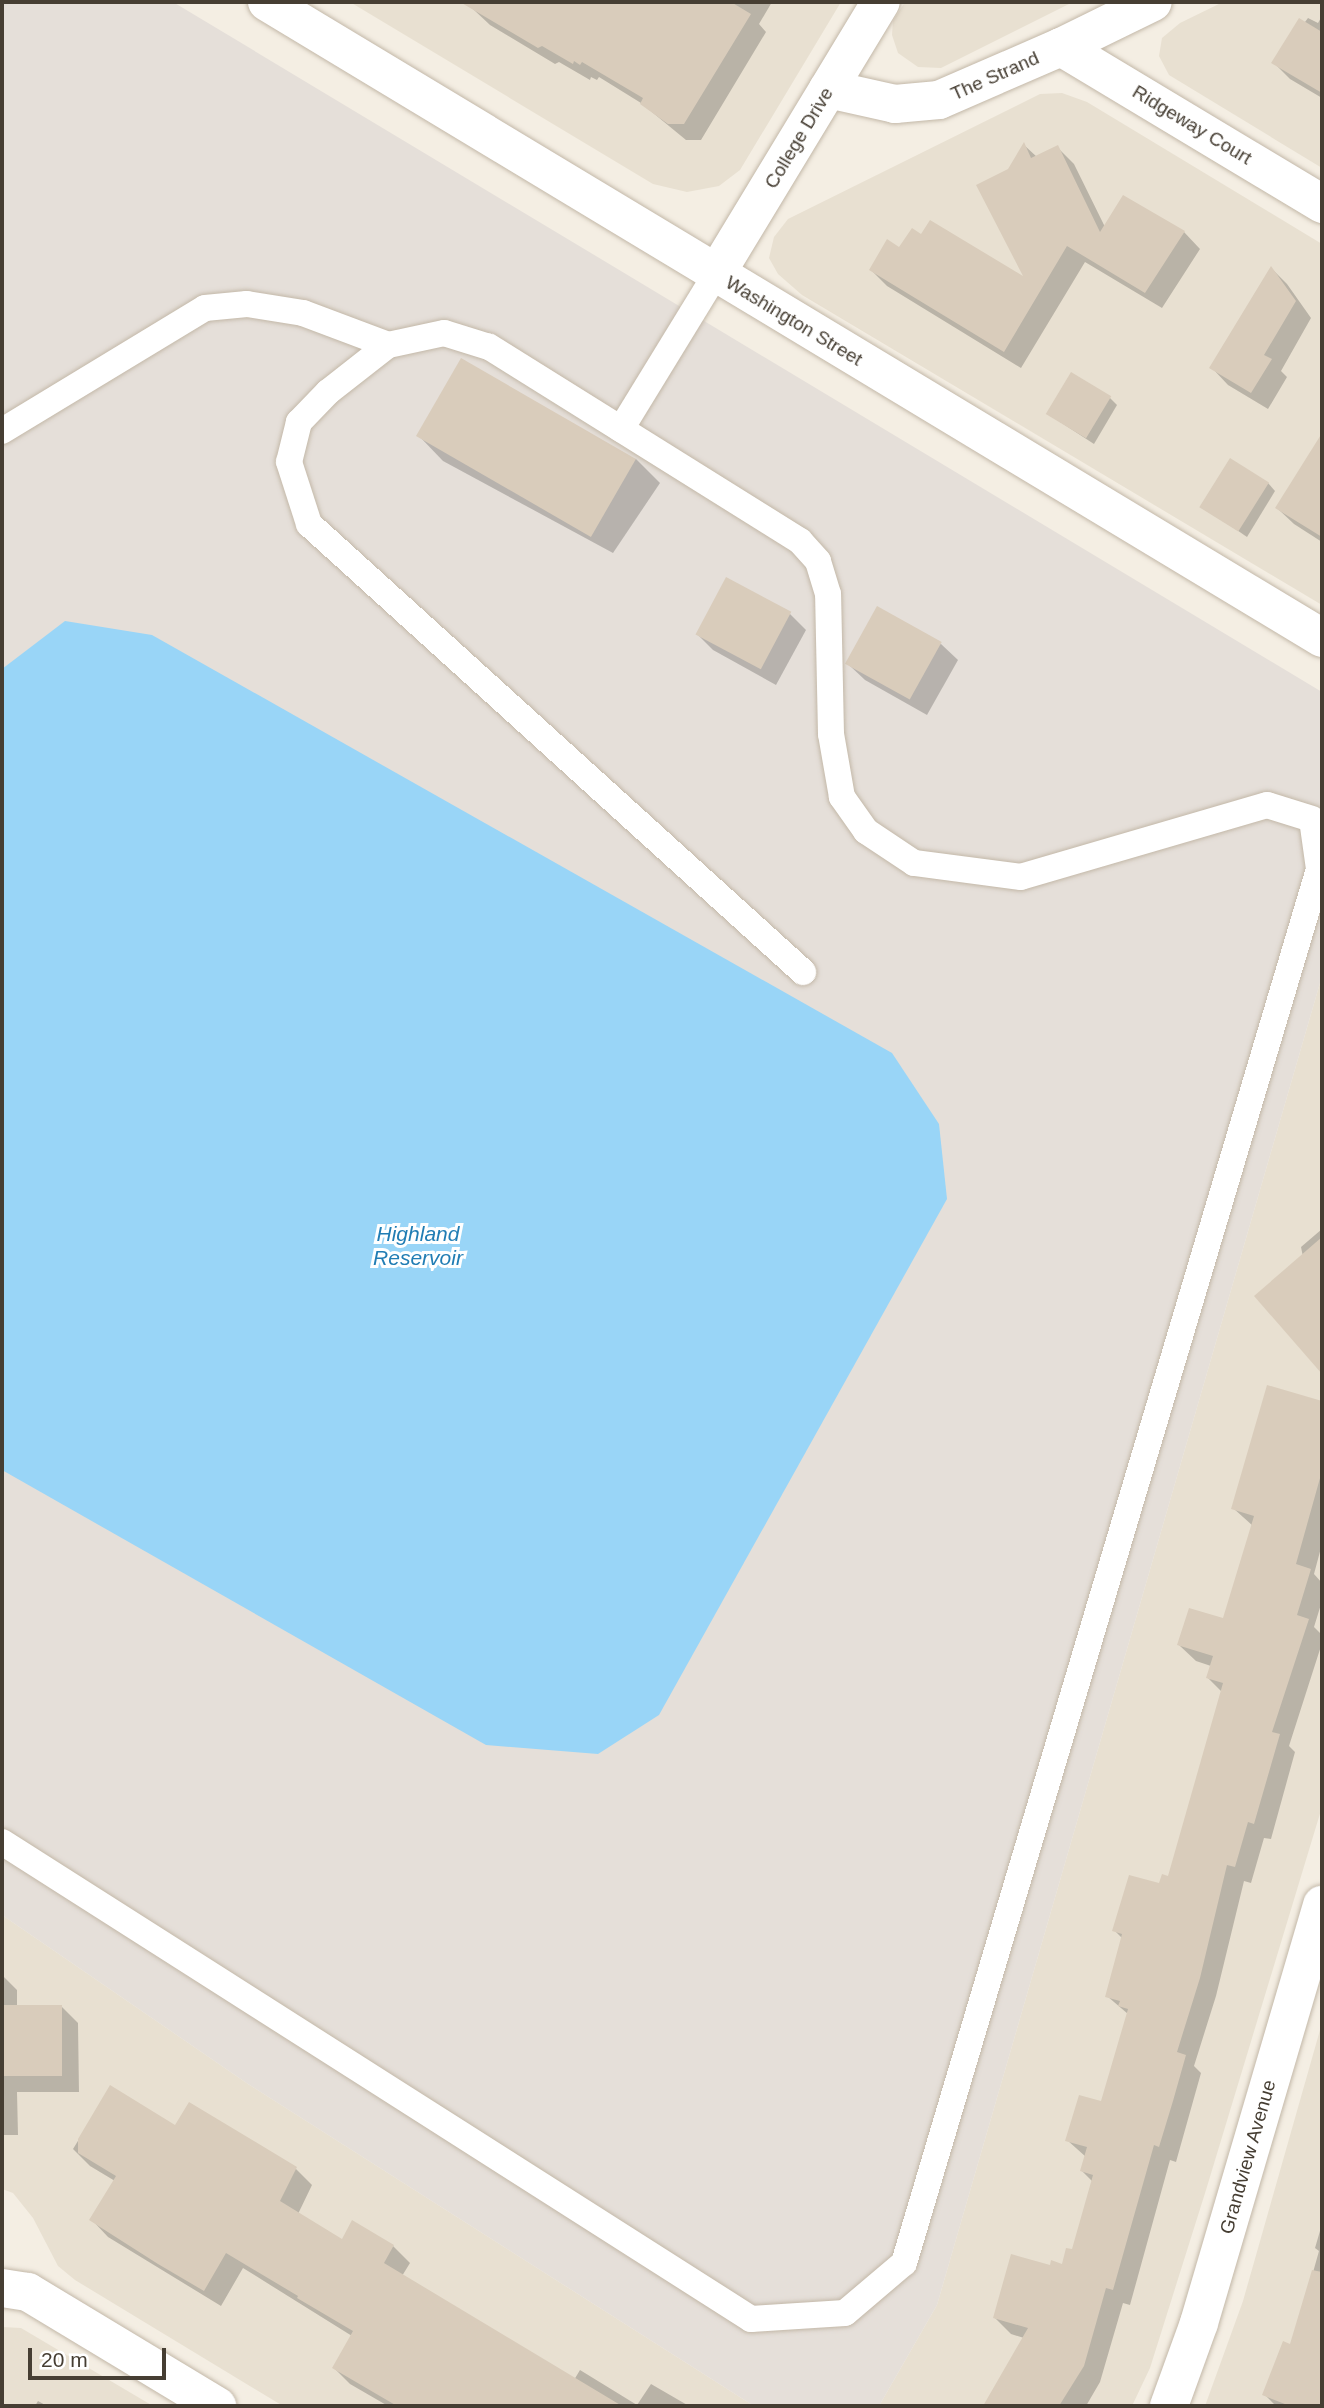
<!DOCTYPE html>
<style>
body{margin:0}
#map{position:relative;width:1324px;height:2408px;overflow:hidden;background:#f4eee3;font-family:Arial,sans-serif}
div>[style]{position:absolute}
.residential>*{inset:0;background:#e8e0d1}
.industrial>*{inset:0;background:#e5dfd9}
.water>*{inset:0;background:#99d5f7}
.shadow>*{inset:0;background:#0003}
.building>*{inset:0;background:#d9ccbb;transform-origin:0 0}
.roads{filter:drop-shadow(0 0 2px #c3b8a8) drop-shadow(0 0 2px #c3b8a8)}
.service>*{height:26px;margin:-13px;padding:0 13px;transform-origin:13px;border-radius:13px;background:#fff}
.minor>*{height:38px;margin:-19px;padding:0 19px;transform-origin:19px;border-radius:19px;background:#fff}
span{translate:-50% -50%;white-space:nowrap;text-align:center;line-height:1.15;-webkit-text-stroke:6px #fff;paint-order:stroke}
.street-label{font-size:19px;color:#463e33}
.water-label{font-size:21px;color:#217db4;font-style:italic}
.frame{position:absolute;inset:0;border:4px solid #463e33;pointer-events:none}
.scale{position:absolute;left:28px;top:2348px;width:138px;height:32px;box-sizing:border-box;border:4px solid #463e33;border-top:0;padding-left:9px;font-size:21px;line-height:24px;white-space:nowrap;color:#463e33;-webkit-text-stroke:5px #fff;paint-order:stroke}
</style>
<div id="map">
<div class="residential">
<i style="clip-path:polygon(350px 2px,841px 2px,740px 170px,719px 186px,687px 192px,653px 184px)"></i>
<i style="clip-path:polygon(905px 2px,1073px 2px,941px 68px,918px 67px,898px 53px,892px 35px,893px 21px)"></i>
<i style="clip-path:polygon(1223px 2px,1322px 2px,1322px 168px,1169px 75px,1159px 56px,1162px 38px,1180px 23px)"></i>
<i style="clip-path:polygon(1062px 93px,1087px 102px,1322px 244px,1322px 605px,802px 295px,778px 274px,769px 258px,774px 237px,788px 219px,1040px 94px)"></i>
<i style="clip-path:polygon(1322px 976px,1322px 1807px,1206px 2190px,1150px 2368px,1132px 2406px,879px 2406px,937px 2305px)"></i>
<i style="clip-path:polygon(2px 1915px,248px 2084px,754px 2406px,283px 2406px,75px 2280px,58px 2266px,33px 2218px,13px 2193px,2px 2189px)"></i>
<i style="clip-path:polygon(1322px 2023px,1322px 2406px,1205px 2406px,1243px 2301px)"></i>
<i style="clip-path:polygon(2px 2327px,21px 2328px,153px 2406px,2px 2406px)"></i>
</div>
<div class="industrial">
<i style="clip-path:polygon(2px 2px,173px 2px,1322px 692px,1322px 976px,937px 2305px,879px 2406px,754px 2406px,248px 2084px,2px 1915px)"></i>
</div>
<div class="water">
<i style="clip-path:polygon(65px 621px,152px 635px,892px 1053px,939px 1124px,947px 1199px,659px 1715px,598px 1754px,486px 1745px,2px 1470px,2px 669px)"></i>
</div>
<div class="shadow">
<i style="clip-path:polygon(477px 2px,772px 2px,759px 24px,766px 32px,701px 140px,686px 140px,641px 103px,599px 77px,597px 80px,591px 77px,590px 80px,559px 62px,555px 64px,490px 25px,473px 9px)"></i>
<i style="clip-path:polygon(1322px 16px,1322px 98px,1290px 79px,1274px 63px,1308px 18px,1318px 23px)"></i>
<i style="clip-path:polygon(1024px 145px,1037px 157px,1057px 147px,1074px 164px,1105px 227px,1184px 232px,1200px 249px,1162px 308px,1085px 262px,1021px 368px,887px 286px,871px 270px,900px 249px,1028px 281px,1009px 170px)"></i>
<i style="clip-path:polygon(1271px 268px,1287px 284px,1311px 318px,1281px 371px,1287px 377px,1268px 409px,1228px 385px,1212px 368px)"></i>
<i style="clip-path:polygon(1109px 397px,1117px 405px,1094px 444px,1048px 414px)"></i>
<i style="clip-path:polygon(419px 436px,636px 459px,660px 483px,613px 553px,443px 461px)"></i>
<i style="clip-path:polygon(1322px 436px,1322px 542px,1294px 524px,1277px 508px)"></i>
<i style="clip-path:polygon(1268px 483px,1275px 491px,1247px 537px,1202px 506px)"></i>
<i style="clip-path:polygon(789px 613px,806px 630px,776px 685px,713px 650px,697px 634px)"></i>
<i style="clip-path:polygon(941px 644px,958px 660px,927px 715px,865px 680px,848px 664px)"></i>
<i style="clip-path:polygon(1322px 1229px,1322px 1372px,1257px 1296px,1303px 1257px,1301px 1247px)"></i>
<i style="clip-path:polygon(1268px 1388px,1322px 1403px,1322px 1544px,1314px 1574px,1322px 1583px,1322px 1601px,1314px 1627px,1322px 1635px,1322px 1643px,1289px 1746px,1295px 1752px,1271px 1839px,1264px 1838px,1251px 1883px,1244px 1881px,1216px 1996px,1194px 2066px,1201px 2073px,1176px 2162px,1170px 2160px,1130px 2305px,1123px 2303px,1100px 2382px,1086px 2406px,985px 2406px,1024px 2338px,1011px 2334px,995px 2318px,1051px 2267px,1063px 2266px,1074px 2251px,1093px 2182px,1082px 2171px,1086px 2157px,1067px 2140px,1103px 2104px,1128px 2014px,1107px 1996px,1123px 1939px,1114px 1930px,1169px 1878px,1222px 1692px,1208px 1678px,1211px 1666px,1196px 1661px,1179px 1645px,1224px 1620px,1253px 1526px,1233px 1508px)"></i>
<i style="clip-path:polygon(2px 1975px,17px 1990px,17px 2007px,61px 2006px,78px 2023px,79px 2092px,17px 2092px,18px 2135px,2px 2135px)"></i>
<i style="clip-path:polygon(111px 2087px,176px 2128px,296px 2169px,312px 2185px,298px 2214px,343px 2242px,393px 2246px,410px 2263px,402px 2276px,574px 2380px,580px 2370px,637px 2405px,651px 2384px,689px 2406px,388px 2406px,350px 2384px,334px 2368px,352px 2336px,243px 2268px,221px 2306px,108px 2237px,92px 2220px,115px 2181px,90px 2166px,73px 2149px)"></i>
<i style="clip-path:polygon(1322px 2224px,1322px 2406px,1276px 2406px,1264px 2394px,1292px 2347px,1319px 2251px,1315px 2248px)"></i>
<i style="clip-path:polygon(38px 2401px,47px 2406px,35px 2406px)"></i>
</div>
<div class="building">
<i style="clip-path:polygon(460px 2px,731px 2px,751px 14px,684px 124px,668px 124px,640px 104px,643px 98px,582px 62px,580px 65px,574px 61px,573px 64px,542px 46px,538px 48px)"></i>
<i style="clip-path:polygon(1299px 18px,1322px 32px,1322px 93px,1271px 63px)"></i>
<i style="clip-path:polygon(1024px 142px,1031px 158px,1058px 145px,1100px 232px,1123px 195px,1185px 231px,1145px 293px,1067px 246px,1004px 352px,869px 270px,887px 239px,899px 247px,912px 228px,921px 234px,930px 220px,1023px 276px,976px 185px,1008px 169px)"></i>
<i style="clip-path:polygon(1271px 266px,1296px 301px,1264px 355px,1272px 359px,1251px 393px,1209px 368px)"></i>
<i style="left:461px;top:358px;width:202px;height:90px;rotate:30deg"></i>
<i style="left:1071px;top:372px;width:47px;height:49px;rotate:31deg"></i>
<i style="clip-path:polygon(1322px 433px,1322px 537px,1275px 508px)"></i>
<i style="left:1230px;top:458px;width:46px;height:58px;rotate:32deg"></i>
<i style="left:726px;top:577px;width:74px;height:65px;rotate:28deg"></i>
<i style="left:877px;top:606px;width:74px;height:66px;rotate:29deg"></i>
<i style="clip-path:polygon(1322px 1237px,1322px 1374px,1254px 1296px)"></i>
<i style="clip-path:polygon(1267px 1385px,1322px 1401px,1322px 1471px,1296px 1564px,1311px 1569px,1297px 1615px,1309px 1619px,1272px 1732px,1280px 1734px,1254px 1824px,1248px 1822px,1235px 1867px,1227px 1865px,1200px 1978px,1177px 2052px,1186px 2055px,1173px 2101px,1159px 2147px,1154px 2145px,1113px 2290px,1106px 2288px,1084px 2366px,1059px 2406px,983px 2406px,1028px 2328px,993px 2318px,1011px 2254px,1050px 2265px,1051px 2260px,1062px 2264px,1066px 2248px,1072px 2249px,1093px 2175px,1080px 2171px,1087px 2147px,1065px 2141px,1079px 2095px,1101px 2101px,1128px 2009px,1118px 2006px,1120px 2001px,1105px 1997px,1122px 1934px,1112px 1931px,1129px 1875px,1159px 1883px,1162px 1874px,1168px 1876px,1223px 1683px,1206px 1678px,1213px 1656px,1177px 1645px,1189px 1608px,1223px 1618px,1254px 1516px,1231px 1509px)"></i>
<i style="left:2px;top:2005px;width:60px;height:71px"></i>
<i style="clip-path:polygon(110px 2085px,175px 2125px,189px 2102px,297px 2167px,280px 2201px,342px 2239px,352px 2220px,394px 2245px,384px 2263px,622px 2406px,397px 2406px,332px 2368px,353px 2331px,297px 2298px,298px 2296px,226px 2253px,204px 2291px,158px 2264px,89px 2220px,116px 2176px,78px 2153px,78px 2139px)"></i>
<i style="clip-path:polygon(1312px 2270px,1322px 2272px,1322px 2406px,1290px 2406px,1262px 2395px,1283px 2341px,1290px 2344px)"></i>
</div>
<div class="roads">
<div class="service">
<i style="left:621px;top:429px;width:182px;rotate:-58.5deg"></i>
<i style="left:2px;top:431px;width:237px;rotate:-31.2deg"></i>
<i style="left:205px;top:308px;width:42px;rotate:-5.4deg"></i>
<i style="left:247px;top:304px;width:57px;rotate:9.1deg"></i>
<i style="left:303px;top:313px;width:91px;rotate:20.6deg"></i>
<i style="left:388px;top:345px;width:76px;rotate:141.9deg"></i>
<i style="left:328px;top:392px;width:42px;rotate:134deg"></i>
<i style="left:299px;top:422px;width:41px;rotate:104deg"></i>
<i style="left:289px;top:462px;width:65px;rotate:72.1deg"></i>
<i style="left:309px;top:524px;width:667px;rotate:42.2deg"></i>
<i style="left:2px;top:1842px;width:888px;rotate:32.49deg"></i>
<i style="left:751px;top:2319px;width:94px;rotate:-3.7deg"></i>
<i style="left:845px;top:2313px;width:77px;rotate:-40.3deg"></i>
<i style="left:904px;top:2263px;width:1454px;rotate:-73.42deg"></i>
<i style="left:1319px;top:869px;width:50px;rotate:-98deg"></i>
<i style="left:1312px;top:819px;width:47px;rotate:-162.7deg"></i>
<i style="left:1267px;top:805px;width:256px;rotate:163.7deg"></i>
<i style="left:1021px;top:877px;width:108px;rotate:-172.5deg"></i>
<i style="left:914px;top:863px;width:58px;rotate:-146.3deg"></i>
<i style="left:866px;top:831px;width:42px;rotate:-125.2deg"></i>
<i style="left:842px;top:797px;width:64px;rotate:-99.9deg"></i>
<i style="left:831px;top:734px;width:140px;rotate:-91.2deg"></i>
<i style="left:828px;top:594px;width:34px;rotate:-107deg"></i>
<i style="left:818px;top:561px;width:27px;rotate:-132deg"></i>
<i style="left:800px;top:541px;width:367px;rotate:-148deg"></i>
<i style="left:489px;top:347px;width:47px;rotate:-162.7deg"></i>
<i style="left:444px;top:333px;width:57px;rotate:167.9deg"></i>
</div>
<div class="minor">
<i style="left:267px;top:2px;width:1232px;rotate:31.08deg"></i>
<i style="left:1061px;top:47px;width:305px;rotate:31deg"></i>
<i style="left:828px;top:89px;width:69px;rotate:12.6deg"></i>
<i style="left:895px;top:104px;width:44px;rotate:-5.2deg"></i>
<i style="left:939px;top:100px;width:133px;rotate:-23.5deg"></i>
<i style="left:1061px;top:47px;width:102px;rotate:-26.1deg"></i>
<i style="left:716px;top:274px;width:318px;rotate:-58.8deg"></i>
<i style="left:2px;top:2288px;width:26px;rotate:9deg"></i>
<i style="left:28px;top:2292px;width:221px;rotate:31.1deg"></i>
<i style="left:1169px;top:2406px;width:88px;rotate:-70.1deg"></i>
<i style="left:1199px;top:2323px;width:436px;rotate:-73.6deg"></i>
</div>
</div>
<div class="street-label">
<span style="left:995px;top:76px;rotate:-24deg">The Strand</span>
<span style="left:1192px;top:125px;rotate:31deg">Ridgeway Court</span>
<span style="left:799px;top:138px;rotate:-59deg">College Drive</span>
<span style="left:794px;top:321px;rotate:31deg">Washington Street</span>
<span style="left:1248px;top:2157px;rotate:-74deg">Grandview Avenue</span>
</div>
<div class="water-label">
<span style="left:418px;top:1246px">Highland<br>Reservoir</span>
</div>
<div class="frame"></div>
<div class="scale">20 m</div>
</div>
